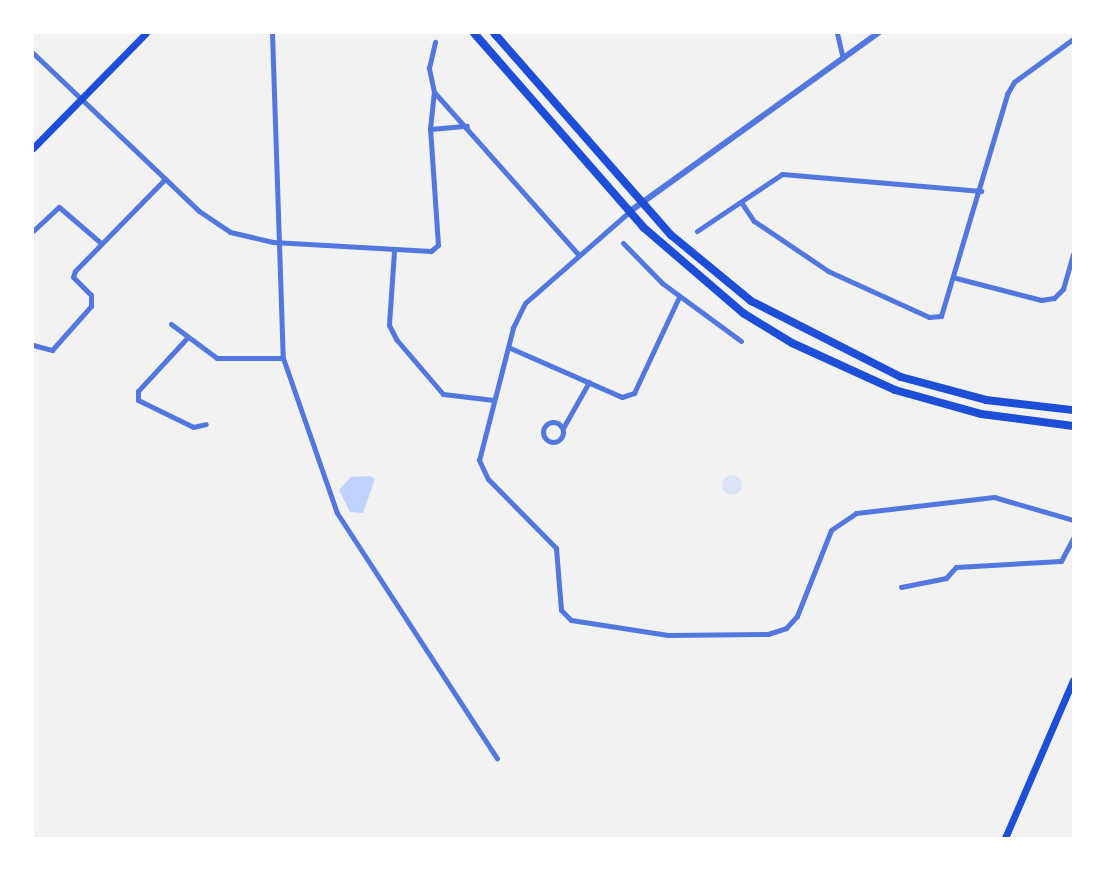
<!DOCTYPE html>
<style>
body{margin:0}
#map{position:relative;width:1106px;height:871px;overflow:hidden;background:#f2f2f2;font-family:"Fira Sans Condensed",sans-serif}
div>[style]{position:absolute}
.green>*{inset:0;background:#dbe4f7}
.round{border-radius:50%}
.water>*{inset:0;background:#bfd3fe}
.minor>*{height:5px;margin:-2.5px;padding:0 2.5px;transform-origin:2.5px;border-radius:2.5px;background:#5277de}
.minor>.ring{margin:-2.5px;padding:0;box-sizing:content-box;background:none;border:5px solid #5277de;border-radius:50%}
.tertiary>*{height:6px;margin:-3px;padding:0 3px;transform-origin:3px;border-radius:3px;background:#5277de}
.secondary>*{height:7px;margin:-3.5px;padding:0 3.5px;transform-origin:3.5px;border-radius:3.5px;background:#1d4ed8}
.primary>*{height:8px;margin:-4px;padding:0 4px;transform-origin:4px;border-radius:4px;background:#1d4ed8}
span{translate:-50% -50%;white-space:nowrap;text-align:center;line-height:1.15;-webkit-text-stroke:4.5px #fff;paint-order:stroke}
.frame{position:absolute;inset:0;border:34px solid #fff;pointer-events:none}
</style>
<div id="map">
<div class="green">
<i class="round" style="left:722px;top:475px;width:20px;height:20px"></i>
</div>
<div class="water">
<i style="clip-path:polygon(370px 476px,375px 479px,363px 513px,350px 512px,339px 490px,351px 477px)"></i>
</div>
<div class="minor">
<i style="left:272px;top:33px;width:325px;rotate:88.1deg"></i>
<i style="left:283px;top:358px;width:164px;rotate:70.8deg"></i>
<i style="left:337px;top:513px;width:293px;rotate:56.9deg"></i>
<i style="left:837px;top:33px;width:26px;rotate:77deg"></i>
<i style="left:33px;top:53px;width:229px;rotate:43.6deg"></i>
<i style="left:199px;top:211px;width:37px;rotate:34deg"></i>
<i style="left:230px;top:232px;width:44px;rotate:13.1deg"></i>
<i style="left:273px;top:242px;width:158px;rotate:3.3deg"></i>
<i style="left:431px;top:251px;width:9px;rotate:-41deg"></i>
<i style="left:438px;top:245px;width:116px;rotate:-93.9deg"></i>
<i style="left:430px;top:129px;width:37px;rotate:-84deg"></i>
<i style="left:434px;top:92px;width:25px;rotate:-102deg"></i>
<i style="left:429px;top:68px;width:27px;rotate:-77deg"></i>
<i style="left:434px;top:92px;width:217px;rotate:48.4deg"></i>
<i style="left:430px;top:129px;width:37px;rotate:-5deg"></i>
<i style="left:741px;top:202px;width:23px;rotate:56deg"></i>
<i style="left:754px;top:221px;width:89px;rotate:34deg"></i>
<i style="left:828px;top:271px;width:111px;rotate:24.5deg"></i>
<i style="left:929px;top:317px;width:12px;rotate:-5deg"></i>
<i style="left:941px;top:316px;width:232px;rotate:-73.4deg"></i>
<i style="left:1007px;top:94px;width:14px;rotate:-60deg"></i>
<i style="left:1014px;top:82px;width:73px;rotate:-36.1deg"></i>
<i style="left:629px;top:212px;width:138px;rotate:138.8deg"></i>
<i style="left:525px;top:303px;width:28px;rotate:116deg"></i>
<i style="left:513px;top:328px;width:136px;rotate:104.4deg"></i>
<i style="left:479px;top:460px;width:21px;rotate:65deg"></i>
<i style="left:488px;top:479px;width:97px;rotate:45.4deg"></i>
<i style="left:556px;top:548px;width:62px;rotate:85.4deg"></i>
<i style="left:561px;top:610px;width:14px;rotate:45deg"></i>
<i style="left:571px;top:620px;width:98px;rotate:8.8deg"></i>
<i style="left:668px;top:635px;width:100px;rotate:-0.6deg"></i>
<i style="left:768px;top:634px;width:19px;rotate:-18deg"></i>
<i style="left:786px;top:628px;width:16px;rotate:-47deg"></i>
<i style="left:797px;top:616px;width:92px;rotate:-68.4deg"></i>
<i style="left:831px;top:530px;width:30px;rotate:-34deg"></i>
<i style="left:856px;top:513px;width:139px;rotate:-6.6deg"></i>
<i style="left:994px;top:497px;width:82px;rotate:16.2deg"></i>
<i style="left:33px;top:231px;width:35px;rotate:-43deg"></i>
<i style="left:59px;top:207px;width:55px;rotate:40.6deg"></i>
<i style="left:697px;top:231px;width:102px;rotate:-33.8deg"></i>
<i style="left:782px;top:174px;width:200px;rotate:4.9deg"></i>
<i style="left:623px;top:243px;width:56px;rotate:45.7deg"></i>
<i style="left:662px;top:283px;width:98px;rotate:36.3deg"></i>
<i style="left:394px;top:251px;width:74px;rotate:93.9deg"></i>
<i style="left:389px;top:325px;width:16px;rotate:63deg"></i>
<i style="left:396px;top:339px;width:72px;rotate:49.5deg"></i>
<i style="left:443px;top:394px;width:51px;rotate:6.7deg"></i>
<i style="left:956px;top:278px;width:88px;rotate:14.5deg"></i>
<i style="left:1041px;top:300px;width:13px;rotate:-9deg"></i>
<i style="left:1054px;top:298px;width:13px;rotate:-45deg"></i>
<i style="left:1063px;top:289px;width:37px;rotate:-74deg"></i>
<i style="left:171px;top:324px;width:57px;rotate:36.5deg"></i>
<i style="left:217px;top:358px;width:66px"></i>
<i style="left:186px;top:339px;width:71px;rotate:132.7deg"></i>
<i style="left:138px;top:391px;width:9px;rotate:90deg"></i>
<i style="left:138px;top:400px;width:61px;rotate:26.1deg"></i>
<i style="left:193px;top:427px;width:13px;rotate:-13deg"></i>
<i style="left:33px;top:345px;width:20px;rotate:15deg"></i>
<i style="left:52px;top:350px;width:59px;rotate:-48.4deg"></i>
<i style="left:91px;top:306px;width:11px;rotate:-90deg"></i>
<i style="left:91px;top:295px;width:25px;rotate:-135deg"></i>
<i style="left:73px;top:277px;width:6px;rotate:-72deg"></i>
<i style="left:75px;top:271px;width:129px;rotate:-45.6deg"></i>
<i style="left:508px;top:347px;width:124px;rotate:23.7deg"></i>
<i style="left:622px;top:397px;width:13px;rotate:-18deg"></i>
<i style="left:634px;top:393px;width:106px;rotate:-64.9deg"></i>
<i class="ring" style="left:543px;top:422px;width:15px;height:15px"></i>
<i style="left:563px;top:428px;width:53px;rotate:-60.5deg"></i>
<i style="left:901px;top:587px;width:46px;rotate:-11.3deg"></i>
<i style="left:946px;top:578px;width:15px;rotate:-48deg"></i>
<i style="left:956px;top:567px;width:105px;rotate:-3.3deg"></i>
<i style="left:1061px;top:561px;width:26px;rotate:-62deg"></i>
</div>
<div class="tertiary">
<i style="left:629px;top:212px;width:307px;rotate:-35.7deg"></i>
</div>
<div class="secondary">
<i style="left:33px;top:148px;width:161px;rotate:-45.5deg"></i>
<i style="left:1005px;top:838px;width:172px;rotate:-66.7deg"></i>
</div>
<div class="primary">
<i style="left:474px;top:33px;width:257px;rotate:48.9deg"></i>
<i style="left:643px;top:227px;width:132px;rotate:40.7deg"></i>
<i style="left:743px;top:313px;width:57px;rotate:31.5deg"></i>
<i style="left:792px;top:343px;width:113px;rotate:24.5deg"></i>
<i style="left:895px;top:390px;width:89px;rotate:15.6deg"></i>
<i style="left:981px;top:414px;width:93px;rotate:7.4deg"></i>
<i style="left:494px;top:33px;width:269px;rotate:48.8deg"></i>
<i style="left:671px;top:235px;width:104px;rotate:39.5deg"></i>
<i style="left:751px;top:301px;width:168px;rotate:26.9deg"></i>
<i style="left:901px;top:377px;width:88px;rotate:15.1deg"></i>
<i style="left:986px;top:400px;width:88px;rotate:6.6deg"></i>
</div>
<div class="frame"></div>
</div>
